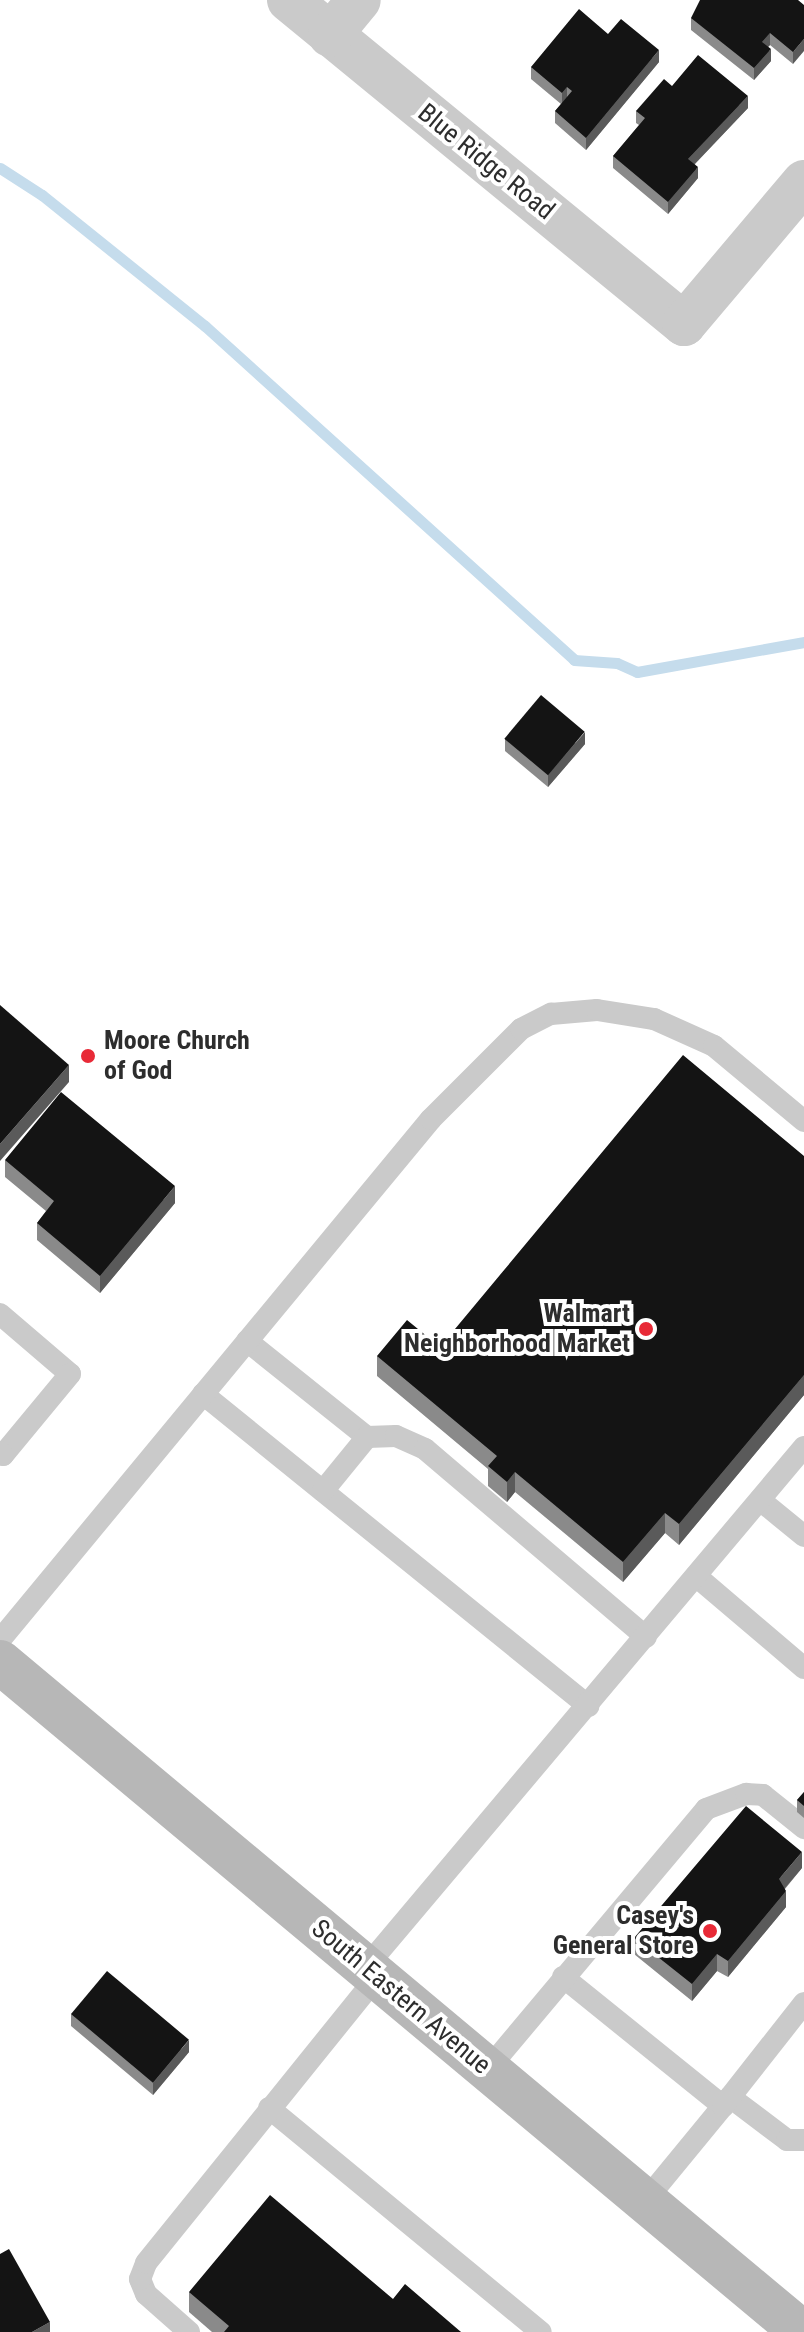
<!DOCTYPE html>
<style>
body{margin:0}
#map{position:relative;width:804px;height:2332px;overflow:hidden;background:#fff;font-family:"Roboto Condensed",sans-serif}
div>[style]{position:absolute}
.stream>*{height:11px;margin:-5.5px;padding:0 5.5px;transform-origin:5.5px;border-radius:5.5px;background:#c5dcec}
.lane>*{height:22px;margin:-11px;padding:0 11px;transform-origin:11px;border-radius:11px;background:#cacaca}
.street>*{height:44px;margin:-22px;padding:0 22px;transform-origin:22px;border-radius:22px;background:#cacaca}
.secondary>*{height:44px;margin:-22px;padding:0 22px;transform-origin:22px;border-radius:22px;background:#b7b7b7}
.wall>*{inset:0;background:#8a8a8a}
.shaded-wall>*{inset:0;background:#5a5a5a}
.building>*{inset:0;background:#141414;transform-origin:0 0}
.dots>*{width:22px;height:22px;translate:-50% -50%;box-sizing:border-box;border:4px solid #fff;border-radius:50%}
span{translate:-50% -50%;white-space:nowrap;text-align:center;line-height:1.15;-webkit-text-stroke:8px #fff;paint-order:stroke}
.street-label{font-size:26px;color:#2d2d2d}
.poi-label{font-size:26px;color:#2d2d2d;font-weight:700}
.left{translate:0 -50%;text-align:left}
.right{translate:-100% -50%;text-align:right}
</style>
<div id="map">
<div class="stream">
<i style="left:0;top:168px;width:50px;rotate:32.7deg"></i>
<i style="left:42px;top:195px;width:209px;rotate:38.8deg"></i>
<i style="left:205px;top:326px;width:498px;rotate:42.1deg"></i>
<i style="left:574px;top:660px;width:43px;rotate:4deg"></i>
<i style="left:617px;top:663px;width:22px;rotate:24deg"></i>
<i style="left:637px;top:672px;width:170px;rotate:-10.2deg"></i>
</div>
<div class="lane">
<i style="left:0;top:1314px;width:92px;rotate:40.6deg"></i>
<i style="left:70px;top:1374px;width:105px;rotate:129.6deg"></i>
<i style="left:3px;top:1455px;width:4px;rotate:-135deg"></i>
<i style="left:247px;top:1341px;width:154px;rotate:38.7deg"></i>
<i style="left:367px;top:1437px;width:29px;rotate:-2deg"></i>
<i style="left:396px;top:1436px;width:32px;rotate:24deg"></i>
<i style="left:425px;top:1449px;width:290px;rotate:40.4deg"></i>
<i style="left:203px;top:1394px;width:496px;rotate:39deg"></i>
<i style="left:323px;top:1491px;width:70px;rotate:-50.8deg"></i>
<i style="left:760px;top:1500px;width:57px;rotate:39.3deg"></i>
<i style="left:696px;top:1576px;width:142px;rotate:40.4deg"></i>
<i style="left:0;top:1640px;width:676px;rotate:-50.4deg"></i>
<i style="left:431px;top:1119px;width:127px;rotate:-45deg"></i>
<i style="left:521px;top:1029px;width:34px;rotate:-27deg"></i>
<i style="left:551px;top:1014px;width:46px;rotate:-5deg"></i>
<i style="left:597px;top:1010px;width:58px;rotate:9deg"></i>
<i style="left:654px;top:1019px;width:66px;rotate:24.2deg"></i>
<i style="left:714px;top:1046px;width:117px;rotate:39.8deg"></i>
<i style="left:366px;top:1967px;width:680px;rotate:-49.89deg"></i>
<i style="left:563px;top:1977px;width:206px;rotate:38.9deg"></i>
<i style="left:723px;top:2106px;width:123px;rotate:129.4deg"></i>
<i style="left:488px;top:2069px;width:339px;rotate:-50deg"></i>
<i style="left:706px;top:1809px;width:43px;rotate:-20.6deg"></i>
<i style="left:746px;top:1794px;width:17px;rotate:3deg"></i>
<i style="left:763px;top:1795px;width:53px;rotate:38.8deg"></i>
<i style="left:730px;top:2097px;width:71px;rotate:37deg"></i>
<i style="left:787px;top:2140px;width:17px"></i>
<i style="left:723px;top:2106px;width:131px;rotate:-51.8deg"></i>
<i style="left:269px;top:2108px;width:352px;rotate:39.5deg"></i>
<i style="left:189px;top:2332px;width:57px;rotate:-138.5deg"></i>
<i style="left:146px;top:2294px;width:16px;rotate:-112deg"></i>
<i style="left:140px;top:2279px;width:17px;rotate:-69deg"></i>
<i style="left:146px;top:2263px;width:368px;rotate:-51.1deg"></i>
</div>
<div class="street">
<i style="left:289px;top:0;width:511px;rotate:39.36deg"></i>
<i style="left:684px;top:324px;width:186px;rotate:-49.8deg"></i>
<i style="left:330px;top:35px;width:45px;rotate:-50.4deg"></i>
</div>
<div class="secondary">
<i style="left:0;top:1662px;width:1045px;rotate:39.88deg"></i>
</div>
<div class="wall">
<i style="clip-path:polygon(798px 0,793px 64px,770px 45px,768px 47px,771px 61px,754px 80px,691px 30px,691px 18px)"></i>
<i style="clip-path:polygon(608px 34px,659px 62px,586px 150px,555px 123px,555px 111px,561px 104px,531px 79px,531px 67px)"></i>
<i style="clip-path:polygon(672px 86px,748px 108px,695px 164px,698px 178px,668px 214px,613px 168px,613px 156px,639px 125px,636px 123px,636px 111px)"></i>
<i style="clip-path:polygon(505px 739px,585px 744px,548px 787px,505px 751px)"></i>
<i style="clip-path:polygon(804px 1156px,804px 1395px,679px 1545px,665px 1533px,623px 1582px,515px 1492px,507px 1502px,488px 1486px,488px 1469px,377px 1376px,377px 1356px,440px 1347px)"></i>
<i style="clip-path:polygon(5px 1160px,175px 1203px,100px 1293px,37px 1240px,37px 1223px,46px 1211px,5px 1177px)"></i>
<i style="clip-path:polygon(804px 1792px,804px 1818px,797px 1812px,797px 1800px)"></i>
<i style="clip-path:polygon(802px 1868px,785px 1889px,786px 1907px,728px 1977px,717px 1971px,692px 2001px,634px 1954px,634px 1938px)"></i>
<i style="clip-path:polygon(71px 2014px,189px 2052px,153px 2095px,71px 2026px)"></i>
<i style="clip-path:polygon(189px 2292px,393px 2299px,461px 2332px,212px 2332px,189px 2312px)"></i>
</div>
<div class="shaded-wall">
<i style="clip-path:polygon(770px 33px,770px 45px,762px 53px,762px 42px)"></i>
<i style="clip-path:polygon(804px 39px,804px 51px,793px 64px,793px 52px)"></i>
<i style="clip-path:polygon(771px 49px,771px 61px,754px 80px,754px 68px)"></i>
<i style="clip-path:polygon(659px 50px,659px 62px,586px 150px,586px 138px)"></i>
<i style="clip-path:polygon(567px 87px,567px 99px,562px 105px,562px 93px)"></i>
<i style="clip-path:polygon(748px 96px,748px 108px,688px 171px,688px 159px)"></i>
<i style="clip-path:polygon(698px 167px,698px 178px,668px 214px,668px 202px)"></i>
<i style="clip-path:polygon(585px 732px,585px 744px,548px 787px,548px 775px)"></i>
<i style="clip-path:polygon(69px 1065px,69px 1082px,0 1161px,0 1144px)"></i>
<i style="clip-path:polygon(175px 1186px,175px 1203px,100px 1293px,100px 1276px)"></i>
<i style="clip-path:polygon(804px 1375px,804px 1395px,679px 1545px,679px 1524px)"></i>
<i style="clip-path:polygon(515px 1472px,515px 1492px,507px 1502px,507px 1482px)"></i>
<i style="clip-path:polygon(665px 1513px,665px 1533px,623px 1582px,623px 1562px)"></i>
<i style="clip-path:polygon(802px 1852px,802px 1868px,779px 1895px,779px 1879px)"></i>
<i style="clip-path:polygon(786px 1891px,786px 1907px,728px 1977px,728px 1961px)"></i>
<i style="clip-path:polygon(717px 1954px,717px 1971px,692px 2001px,692px 1984px)"></i>
<i style="clip-path:polygon(189px 2040px,189px 2052px,153px 2095px,153px 2083px)"></i>
<i style="clip-path:polygon(50px 2322px,50px 2332px,32px 2332px)"></i>
</div>
<div class="building">
<i style="clip-path:polygon(700px 0,798px 0,804px 5px,804px 39px,793px 52px,770px 33px,762px 42px,771px 49px,754px 68px,691px 18px)"></i>
<i style="clip-path:polygon(579px 9px,608px 34px,621px 19px,659px 50px,586px 138px,555px 111px,572px 91px,567px 87px,562px 93px,531px 67px)"></i>
<i style="clip-path:polygon(698px 55px,748px 96px,688px 159px,698px 167px,668px 202px,613px 156px,645px 118px,636px 111px,664px 79px,672px 86px)"></i>
<i style="left:541px;top:695px;width:57px;height:57px;rotate:40deg"></i>
<i style="clip-path:polygon(0 1005px,69px 1065px,0 1144px)"></i>
<i style="clip-path:polygon(683px 1055px,804px 1156px,804px 1375px,679px 1524px,665px 1513px,623px 1562px,515px 1472px,507px 1482px,488px 1466px,497px 1456px,377px 1356px,407px 1320px,440px 1347px)"></i>
<i style="clip-path:polygon(61px 1092px,175px 1186px,100px 1276px,37px 1223px,54px 1201px,5px 1160px)"></i>
<i style="clip-path:polygon(804px 1792px,804px 1806px,797px 1800px)"></i>
<i style="clip-path:polygon(746px 1806px,802px 1852px,779px 1879px,786px 1891px,728px 1961px,717px 1954px,692px 1984px,634px 1938px)"></i>
<i style="left:107px;top:1971px;width:107px;height:56px;rotate:40deg"></i>
<i style="clip-path:polygon(270px 2195px,393px 2299px,405px 2284px,461px 2332px,224px 2332px,229px 2326px,189px 2292px)"></i>
<i style="clip-path:polygon(9px 2249px,50px 2322px,32px 2332px,0 2332px,0 2254px)"></i>
</div>
<div class="dots">
<i style="left:88px;top:1056px;background:#e82a37"></i>
<i style="left:646px;top:1329px;background:#e82a37"></i>
<i style="left:710px;top:1931px;background:#e82a37"></i>
</div>
<div class="street-label">
<span style="left:486px;top:162px;rotate:39deg">Blue Ridge Road</span>
<span style="left:401px;top:1997px;rotate:40deg">South Eastern Avenue</span>
</div>
<div class="poi-label">
<span class="left" style="left:104px;top:1056px">Moore Church<br>of God</span>
<span class="right" style="left:630px;top:1329px">Walmart<br>Neighborhood Market</span>
<span class="right" style="left:694px;top:1931px">Casey's<br>General Store</span>
</div>
</div>
